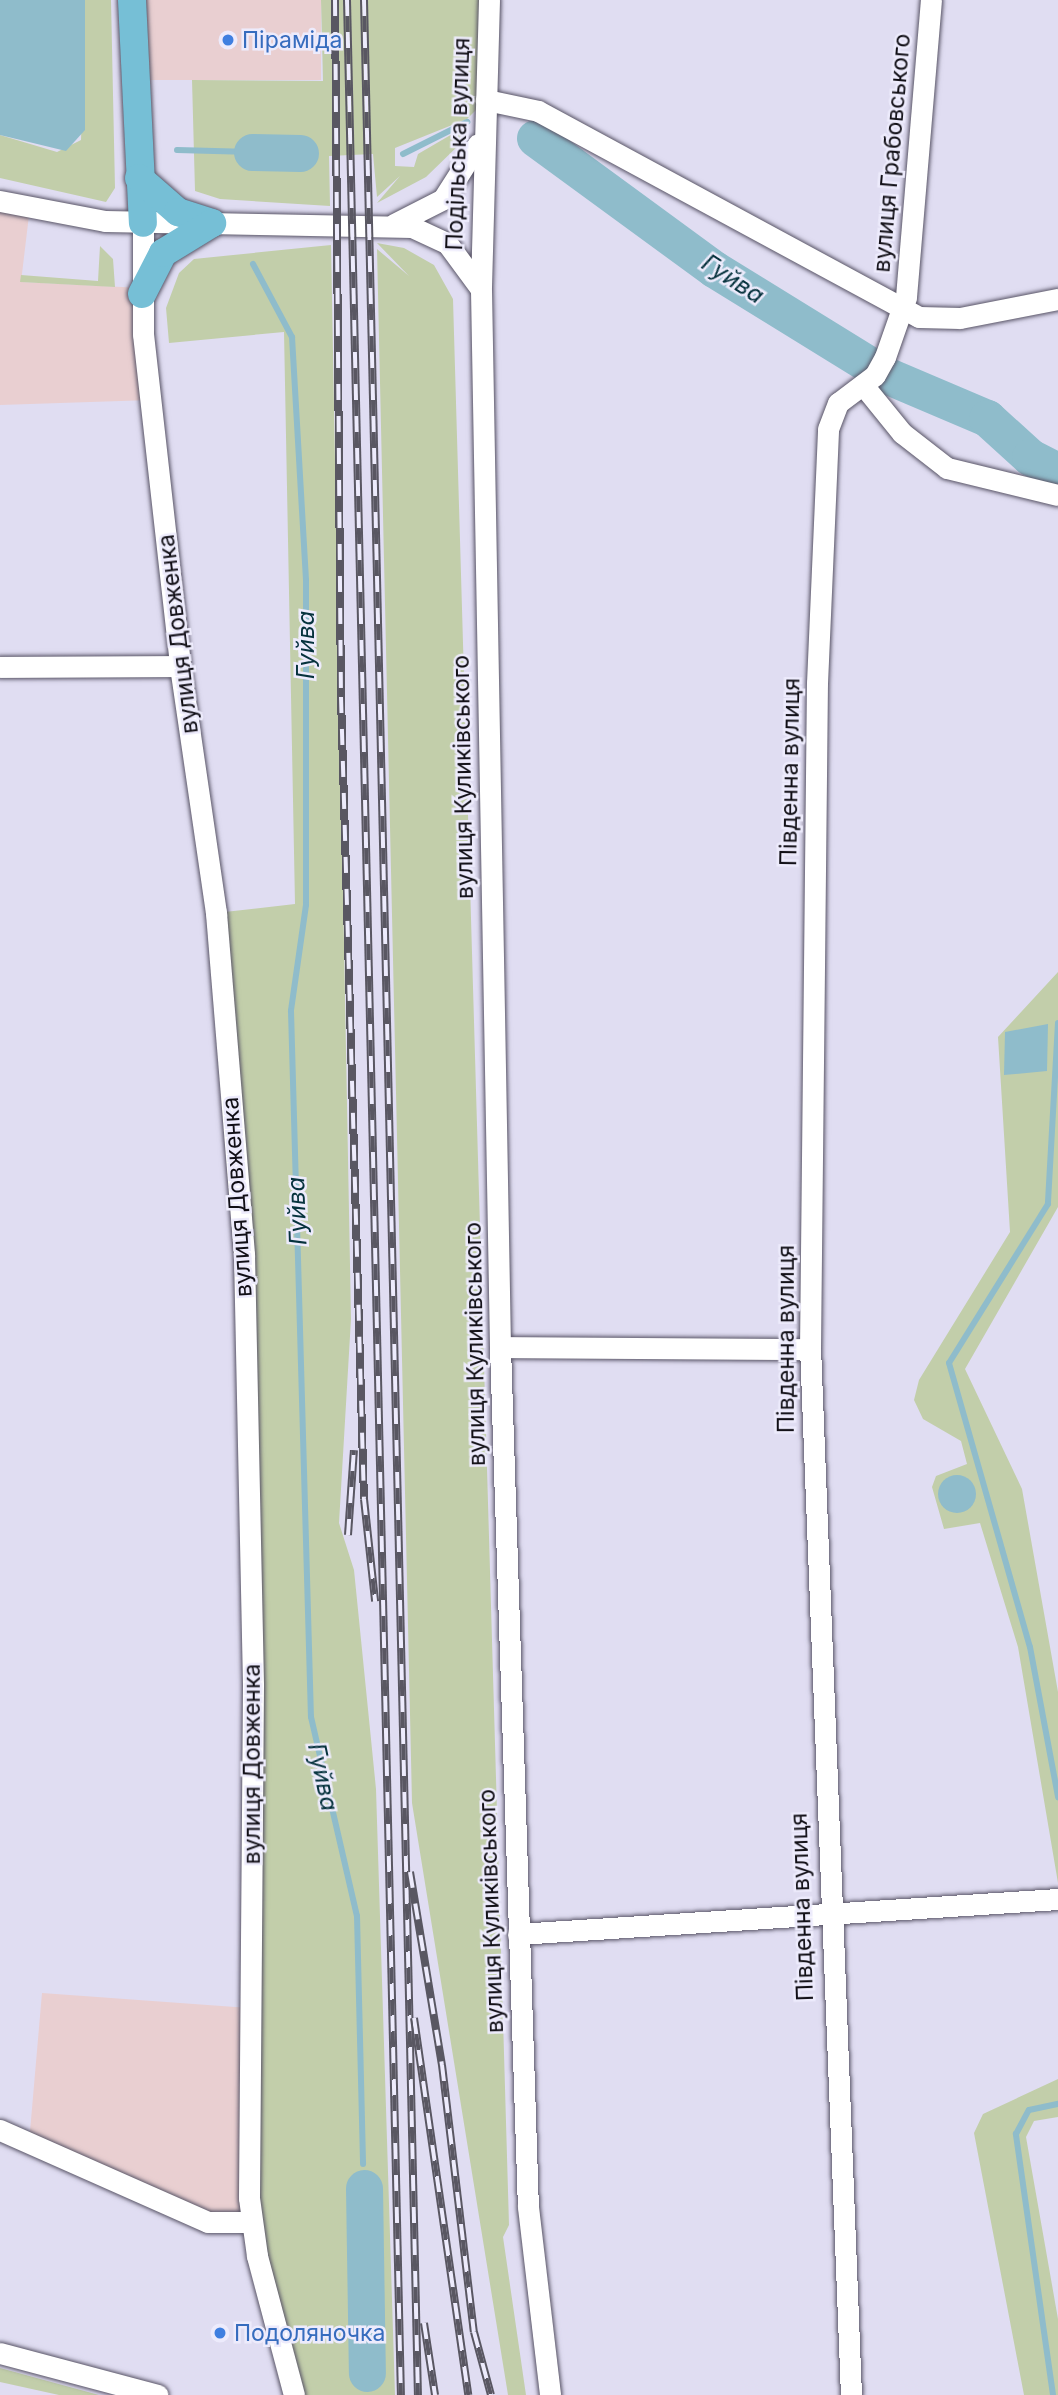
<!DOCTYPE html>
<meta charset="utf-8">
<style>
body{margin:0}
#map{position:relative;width:1058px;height:2395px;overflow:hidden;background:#e0ddf2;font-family:Inter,sans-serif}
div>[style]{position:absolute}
.commercial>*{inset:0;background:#e9cfd1;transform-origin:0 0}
.green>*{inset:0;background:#c2ceaa}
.water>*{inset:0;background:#8fbccb}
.round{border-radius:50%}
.stream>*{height:6px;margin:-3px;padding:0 3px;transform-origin:3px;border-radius:3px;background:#8fbccb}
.river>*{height:37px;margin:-18.5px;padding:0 18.5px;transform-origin:18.5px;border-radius:18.5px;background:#8fbccb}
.roads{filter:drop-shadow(0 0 2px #585466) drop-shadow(0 0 2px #585466)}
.minor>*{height:21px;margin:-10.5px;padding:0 10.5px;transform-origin:10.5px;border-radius:10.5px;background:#fff}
.major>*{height:28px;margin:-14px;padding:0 14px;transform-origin:14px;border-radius:14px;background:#76bfd6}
.rail>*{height:8px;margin-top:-4px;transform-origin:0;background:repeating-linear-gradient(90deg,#edebfc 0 16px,#595762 0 32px);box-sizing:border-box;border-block:2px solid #595762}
.dots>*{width:19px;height:19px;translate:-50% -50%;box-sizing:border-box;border:4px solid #edebfc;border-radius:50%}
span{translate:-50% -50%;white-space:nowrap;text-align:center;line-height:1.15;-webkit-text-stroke:5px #edebfc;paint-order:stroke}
.shop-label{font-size:23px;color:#366cbe}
.left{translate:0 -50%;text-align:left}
.street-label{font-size:23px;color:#110f16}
.water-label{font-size:24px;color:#06323d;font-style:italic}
</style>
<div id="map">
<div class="commercial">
<i style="left:132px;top:0;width:189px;height:80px"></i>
<i style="clip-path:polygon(0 201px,30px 207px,21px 282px,142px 288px,151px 400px,0 405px)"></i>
<i style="clip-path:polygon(42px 1993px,249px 2008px,249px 2198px,235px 2225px,29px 2143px)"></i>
</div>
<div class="green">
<i style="clip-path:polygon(85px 0,111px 0,115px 188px,106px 202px,0 178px,0 135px,57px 152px,81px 140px)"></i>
<i style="clip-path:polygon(321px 0,487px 0,486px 100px,467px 119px,395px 148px,395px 166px,414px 167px,418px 154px,466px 126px,461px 143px,426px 177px,377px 203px,400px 176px,377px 197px,373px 154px,329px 156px,330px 206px,220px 199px,195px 191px,192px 80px,323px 81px)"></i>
<i style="clip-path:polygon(377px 243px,404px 248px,434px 265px,453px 299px,509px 2225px,503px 2237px,526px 2395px,508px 2395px,412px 1803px,377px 249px,409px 276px)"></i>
<i style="clip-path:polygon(331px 245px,351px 1319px,339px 1523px,354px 1570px,376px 1789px,395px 2395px,294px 2395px,257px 2256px,244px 1254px,216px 913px,295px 904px,284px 332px,169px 343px,166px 308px,179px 273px,194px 259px)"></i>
<i style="clip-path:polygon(100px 246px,113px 259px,115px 287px,20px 282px,21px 275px,98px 281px)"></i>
<i style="clip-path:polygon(1058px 972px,1058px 1207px,965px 1369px,1022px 1489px,1058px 1692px,1058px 1883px,1018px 1647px,980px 1523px,944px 1529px,932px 1487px,936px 1476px,967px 1464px,961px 1441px,923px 1419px,914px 1400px,919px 1380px,1010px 1232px,998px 1037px)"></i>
<i style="clip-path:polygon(1058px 2079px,1058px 2117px,1034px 2121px,1026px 2137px,1058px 2319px,1058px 2395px,1024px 2395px,974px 2133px,983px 2114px)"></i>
<i style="clip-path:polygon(0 2368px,99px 2395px,59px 2395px,0 2382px)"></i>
</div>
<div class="water">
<i style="clip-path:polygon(0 0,85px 0,85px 130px,66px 151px,0 135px)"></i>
<i style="clip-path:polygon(1048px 1024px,1047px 1071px,1004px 1075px,1005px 1032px)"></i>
<i class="round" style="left:938px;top:1475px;width:38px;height:38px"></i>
</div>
<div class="stream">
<i style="left:177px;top:150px;width:75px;rotate:1.5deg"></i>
<i style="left:403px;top:154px;width:72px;rotate:-26.6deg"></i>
<i style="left:253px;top:264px;width:83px;rotate:61.9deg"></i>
<i style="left:292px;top:337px;width:244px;rotate:86.7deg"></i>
<i style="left:306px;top:581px;width:324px;rotate:90deg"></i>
<i style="left:306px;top:905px;width:107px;rotate:98.1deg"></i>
<i style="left:291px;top:1011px;width:706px;rotate:88.38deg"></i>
<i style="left:311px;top:1717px;width:204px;rotate:77deg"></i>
<i style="left:357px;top:1916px;width:248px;rotate:88.6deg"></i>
<i style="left:1058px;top:1023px;width:181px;rotate:93.2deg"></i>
<i style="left:1048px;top:1204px;width:187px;rotate:121.9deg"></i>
<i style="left:949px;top:1363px;width:295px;rotate:74.1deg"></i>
<i style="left:1030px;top:1647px;width:153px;rotate:79.4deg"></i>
<i style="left:1053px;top:2395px;width:264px;rotate:-98.1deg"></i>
<i style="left:1016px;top:2134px;width:27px;rotate:-62deg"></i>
<i style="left:1029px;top:2110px;width:30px;rotate:-12deg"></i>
</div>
<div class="river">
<i style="left:535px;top:138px;width:222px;rotate:36.2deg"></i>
<i style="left:714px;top:269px;width:181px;rotate:31.7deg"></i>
<i style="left:252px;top:152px;width:48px;rotate:1.2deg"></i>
<i style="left:888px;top:376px;width:108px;rotate:23deg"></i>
<i style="left:987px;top:418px;width:58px;rotate:42.2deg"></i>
<i style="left:1030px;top:457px;width:31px;rotate:27deg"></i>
<i style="left:364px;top:2188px;width:185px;rotate:89.1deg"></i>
</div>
<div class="roads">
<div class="minor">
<i style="left:489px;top:0;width:290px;rotate:91.6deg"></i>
<i style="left:481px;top:290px;width:1057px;rotate:88.97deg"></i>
<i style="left:500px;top:1347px;width:860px;rotate:88.14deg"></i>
<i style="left:528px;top:2207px;width:189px;rotate:83.3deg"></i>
<i style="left:486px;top:100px;width:53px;rotate:11.9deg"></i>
<i style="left:538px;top:111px;width:433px;rotate:28.4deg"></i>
<i style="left:919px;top:317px;width:41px;rotate:1.4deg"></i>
<i style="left:960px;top:318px;width:100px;rotate:-11deg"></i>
<i style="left:0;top:201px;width:107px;rotate:10.8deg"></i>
<i style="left:105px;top:221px;width:307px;rotate:1.1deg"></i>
<i style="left:412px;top:227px;width:38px;rotate:25deg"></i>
<i style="left:447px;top:243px;width:56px;rotate:53.7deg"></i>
<i style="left:143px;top:223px;width:111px;rotate:90deg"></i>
<i style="left:143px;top:334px;width:334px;rotate:83.6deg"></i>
<i style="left:180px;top:666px;width:250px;rotate:81.7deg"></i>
<i style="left:216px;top:913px;width:342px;rotate:85.3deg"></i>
<i style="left:244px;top:1254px;width:431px;rotate:88.8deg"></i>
<i style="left:253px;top:1685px;width:513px;rotate:90.45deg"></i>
<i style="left:249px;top:2198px;width:59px;rotate:82.1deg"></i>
<i style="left:257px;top:2256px;width:144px;rotate:75.1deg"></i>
<i style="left:394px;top:224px;width:55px;rotate:-27deg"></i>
<i style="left:443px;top:199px;width:65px;rotate:-57.5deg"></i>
<i style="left:863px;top:385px;width:62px;rotate:50.9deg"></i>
<i style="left:902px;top:433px;width:57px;rotate:37.9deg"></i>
<i style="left:947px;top:468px;width:114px;rotate:13.7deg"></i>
<i style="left:0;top:667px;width:180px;rotate:-0.3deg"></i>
<i style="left:500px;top:1347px;width:310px;rotate:0.4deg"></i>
<i style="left:518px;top:1934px;width:541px;rotate:-3.71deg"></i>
<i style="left:0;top:2130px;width:227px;rotate:23.9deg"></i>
<i style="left:208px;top:2222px;width:43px"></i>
<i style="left:0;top:2353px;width:163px;rotate:14.9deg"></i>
<i style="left:851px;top:2395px;width:1047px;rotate:-92.24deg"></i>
<i style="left:810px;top:1349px;width:666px;rotate:-89.4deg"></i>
<i style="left:817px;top:683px;width:254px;rotate:-87.5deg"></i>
<i style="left:828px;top:429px;width:28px;rotate:-69deg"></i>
<i style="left:838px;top:403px;width:46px;rotate:-37.1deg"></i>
<i style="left:875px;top:375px;width:21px;rotate:-61deg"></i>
<i style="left:885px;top:357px;width:64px;rotate:-70.7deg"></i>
<i style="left:906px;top:297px;width:298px;rotate:-85.2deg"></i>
</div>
<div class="major">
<i style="left:132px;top:0;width:223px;rotate:87.2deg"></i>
<i style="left:139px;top:178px;width:52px;rotate:41.1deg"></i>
<i style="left:178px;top:212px;width:36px;rotate:18deg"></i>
<i style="left:142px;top:294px;width:46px;rotate:-62.9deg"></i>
<i style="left:163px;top:253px;width:57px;rotate:-31.5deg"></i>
</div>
</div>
<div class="rail">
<i style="left:335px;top:0;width:697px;rotate:89.51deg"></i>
<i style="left:341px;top:697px;width:802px;rotate:88.36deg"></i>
<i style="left:364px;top:1499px;width:103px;rotate:83.8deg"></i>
<i style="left:347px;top:0;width:2396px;rotate:88.71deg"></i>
<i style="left:364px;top:0;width:2396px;rotate:88.71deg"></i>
<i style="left:348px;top:1535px;width:85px;rotate:-86deg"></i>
<i style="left:410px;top:1872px;width:196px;rotate:80.6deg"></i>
<i style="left:442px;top:2065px;width:269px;rotate:83.2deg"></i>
<i style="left:474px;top:2332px;width:65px;rotate:74.9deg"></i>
<i style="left:414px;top:2018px;width:381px;rotate:81.8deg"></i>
<i style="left:424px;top:2323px;width:73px;rotate:81.3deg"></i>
</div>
<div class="dots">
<i style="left:228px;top:40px;background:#3f7fe0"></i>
<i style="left:220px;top:2333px;background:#3f7fe0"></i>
</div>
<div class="shop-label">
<span class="left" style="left:242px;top:40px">Піраміда</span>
<span class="left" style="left:234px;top:2333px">Подоляночка</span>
</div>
<div class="street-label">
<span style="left:458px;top:144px;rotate:-88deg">Подільська вулиця</span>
<span style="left:892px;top:153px;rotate:-85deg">вулиця Грабовського</span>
<span style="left:178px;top:634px;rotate:-97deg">вулиця Довженка</span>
<span style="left:790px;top:772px;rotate:-89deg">Південна вулиця</span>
<span style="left:463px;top:777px;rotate:-91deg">вулиця Куликівського</span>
<span style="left:237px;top:1197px;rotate:-94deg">вулиця Довженка</span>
<span style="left:786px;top:1339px;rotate:-90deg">Південна вулиця</span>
<span style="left:475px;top:1344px;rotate:-91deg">вулиця Куликівського</span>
<span style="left:252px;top:1764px;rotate:-90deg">вулиця Довженка</span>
<span style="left:802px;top:1907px;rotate:-92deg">Південна вулиця</span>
<span style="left:491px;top:1911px;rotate:-92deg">вулиця Куликівського</span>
</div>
<div class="water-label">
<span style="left:733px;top:279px;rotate:33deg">Гуйва</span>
<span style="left:306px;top:645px;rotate:-90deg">Гуйва</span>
<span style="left:297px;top:1211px;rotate:-92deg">Гуйва</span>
<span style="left:323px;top:1777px;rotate:78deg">Гуйва</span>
</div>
</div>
